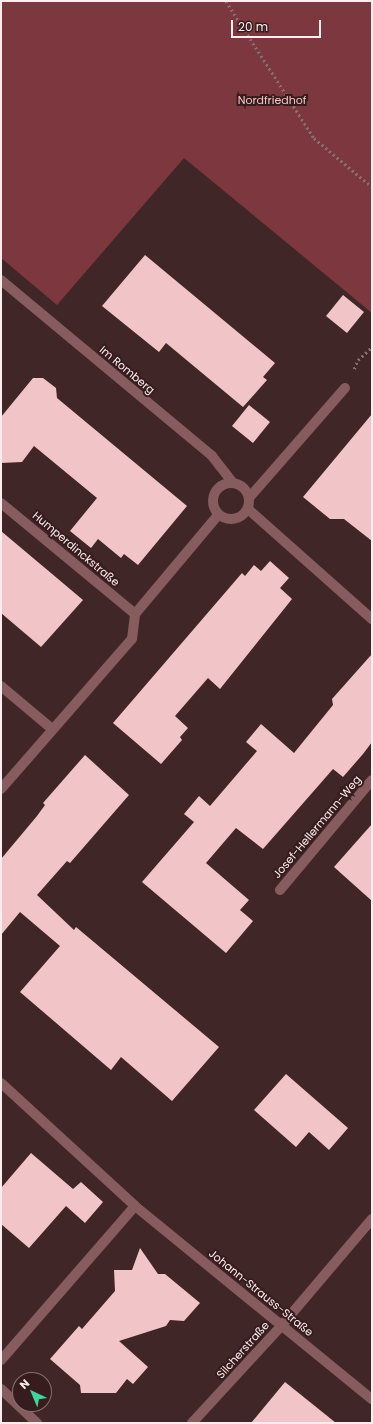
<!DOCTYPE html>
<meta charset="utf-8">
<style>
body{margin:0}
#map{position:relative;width:373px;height:1424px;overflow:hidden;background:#412627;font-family:Poppins,sans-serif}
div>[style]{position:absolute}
.green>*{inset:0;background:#7d373e}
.building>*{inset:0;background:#f1c5c7;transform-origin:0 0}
.path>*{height:2.5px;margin-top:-1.25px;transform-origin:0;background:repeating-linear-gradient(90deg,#877071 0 2px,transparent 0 5px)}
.street>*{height:10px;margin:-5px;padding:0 5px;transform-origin:5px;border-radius:5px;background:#875c5e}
.street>.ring{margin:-5px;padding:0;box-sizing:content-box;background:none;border:10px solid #875c5e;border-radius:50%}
span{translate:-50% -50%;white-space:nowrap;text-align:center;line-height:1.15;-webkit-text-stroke:4px #371c1e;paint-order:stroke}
.park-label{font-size:11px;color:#fbc5c7}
.street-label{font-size:11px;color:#fdedee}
.frame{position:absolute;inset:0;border:2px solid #fdedee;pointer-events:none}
.north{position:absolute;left:12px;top:1372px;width:40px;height:40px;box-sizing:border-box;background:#371c1e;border:1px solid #867071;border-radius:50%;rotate:316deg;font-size:11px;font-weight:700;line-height:16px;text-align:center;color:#fdedee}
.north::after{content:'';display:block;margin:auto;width:14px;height:18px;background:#40d4a1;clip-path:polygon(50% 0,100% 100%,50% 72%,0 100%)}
.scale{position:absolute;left:231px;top:20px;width:90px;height:18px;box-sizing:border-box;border:2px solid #fdedee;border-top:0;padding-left:5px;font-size:12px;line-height:14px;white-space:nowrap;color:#fdedee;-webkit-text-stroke:3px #371c1e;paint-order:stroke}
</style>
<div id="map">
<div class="green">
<i style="clip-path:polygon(1px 1px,372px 1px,372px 313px,184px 158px,57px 305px,1px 258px)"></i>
</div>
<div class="building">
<i style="clip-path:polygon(145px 255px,275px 363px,263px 377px,267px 380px,243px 407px,166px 343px,159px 352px,102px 306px)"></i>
<i style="left:343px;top:295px;width:27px;height:27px;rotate:39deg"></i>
<i style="clip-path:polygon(33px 378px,43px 378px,56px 388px,57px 398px,187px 506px,138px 565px,124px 554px,121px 558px,98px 539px,91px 548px,70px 531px,97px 498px,34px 446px,22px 462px,1px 463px,1px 417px)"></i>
<i style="left:249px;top:405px;width:27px;height:27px;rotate:39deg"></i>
<i style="clip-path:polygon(372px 414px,372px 541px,344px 519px,330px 519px,303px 497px)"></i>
<i style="clip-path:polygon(1px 531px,83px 600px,41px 647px,1px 613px)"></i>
<i style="clip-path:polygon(270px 561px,289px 578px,280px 588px,292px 599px,220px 689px,208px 678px,175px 716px,188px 728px,180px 737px,182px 740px,161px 764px,113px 723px,242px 573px,245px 576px,254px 565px,261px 571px)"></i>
<i style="clip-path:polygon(372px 654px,372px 742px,363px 754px,343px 777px,333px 769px,263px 849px,236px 828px,206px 863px,249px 900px,240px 910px,253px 921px,226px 953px,142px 882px,194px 822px,184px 814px,199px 796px,210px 806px,257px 751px,246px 742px,261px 724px,294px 753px,333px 705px,332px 699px)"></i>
<i style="clip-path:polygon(85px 755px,129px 795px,70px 863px,67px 861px,37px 895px,74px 930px,76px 927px,219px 1047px,172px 1101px,121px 1057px,111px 1070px,20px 992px,60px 946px,20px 912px,1px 935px,1px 859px,37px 816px,45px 805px,43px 803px)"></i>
<i style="clip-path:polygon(372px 824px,372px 901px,334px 867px)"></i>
<i style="clip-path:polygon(286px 1074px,348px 1128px,329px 1150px,309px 1132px,296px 1147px,254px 1110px)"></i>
<i style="clip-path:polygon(31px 1153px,73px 1189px,81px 1182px,103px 1202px,85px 1223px,66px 1206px,29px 1248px,1px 1224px,1px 1188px)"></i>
<i style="clip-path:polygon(140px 1248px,158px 1274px,165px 1274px,200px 1303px,184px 1321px,170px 1320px,166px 1326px,119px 1341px,148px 1367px,133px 1384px,127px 1379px,116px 1393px,81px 1393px,80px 1385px,50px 1359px,79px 1326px,82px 1329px,115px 1291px,114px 1270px,132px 1270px)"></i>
<i style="clip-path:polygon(285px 1382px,336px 1423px,251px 1423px)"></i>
</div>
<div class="path">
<i style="left:226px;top:1px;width:163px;rotate:57.3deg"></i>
<i style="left:314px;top:138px;width:76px;rotate:40.2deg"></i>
<i style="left:354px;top:369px;width:10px;rotate:-66deg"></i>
<i style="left:358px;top:360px;width:19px;rotate:-43deg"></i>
</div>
<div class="street">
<i style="left:1px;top:280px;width:275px;rotate:39.8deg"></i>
<i style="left:212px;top:456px;width:34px;rotate:52deg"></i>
<i class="ring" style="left:213px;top:483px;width:26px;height:26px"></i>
<i style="left:249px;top:498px;width:146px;rotate:-48.9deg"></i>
<i style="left:1px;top:503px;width:174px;rotate:39.6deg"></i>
<i style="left:248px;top:509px;width:166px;rotate:41.6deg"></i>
<i style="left:1px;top:686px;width:67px;rotate:40.1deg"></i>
<i style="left:1px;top:789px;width:199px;rotate:-48.9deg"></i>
<i style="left:132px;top:639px;width:25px;rotate:-83deg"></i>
<i style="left:135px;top:614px;width:129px;rotate:-50deg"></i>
<i style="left:280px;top:890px;width:143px;rotate:-50.1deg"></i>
<i style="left:1px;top:1083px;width:182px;rotate:42.5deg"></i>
<i style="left:135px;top:1206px;width:204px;rotate:131deg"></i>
<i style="left:135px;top:1206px;width:306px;rotate:39.2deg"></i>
<i style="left:1px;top:1389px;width:50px;rotate:43.4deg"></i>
<i style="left:192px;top:1423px;width:133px;rotate:-47.4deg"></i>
<i style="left:282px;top:1325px;width:139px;rotate:-49.7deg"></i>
</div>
<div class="park-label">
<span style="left:272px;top:100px">Nordfriedhof</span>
</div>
<div class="street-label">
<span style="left:127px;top:370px;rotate:40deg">Im Romberg</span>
<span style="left:76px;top:549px;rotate:40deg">Humperdinckstraße</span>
<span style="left:317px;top:827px;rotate:-50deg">Josef-Hellermann-Weg</span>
<span style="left:261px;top:1293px;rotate:39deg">Johann-Strauss-Straße</span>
<span style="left:243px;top:1350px;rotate:-48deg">Silcherstraße</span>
</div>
<div class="frame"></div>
<div class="north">N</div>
<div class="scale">20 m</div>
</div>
